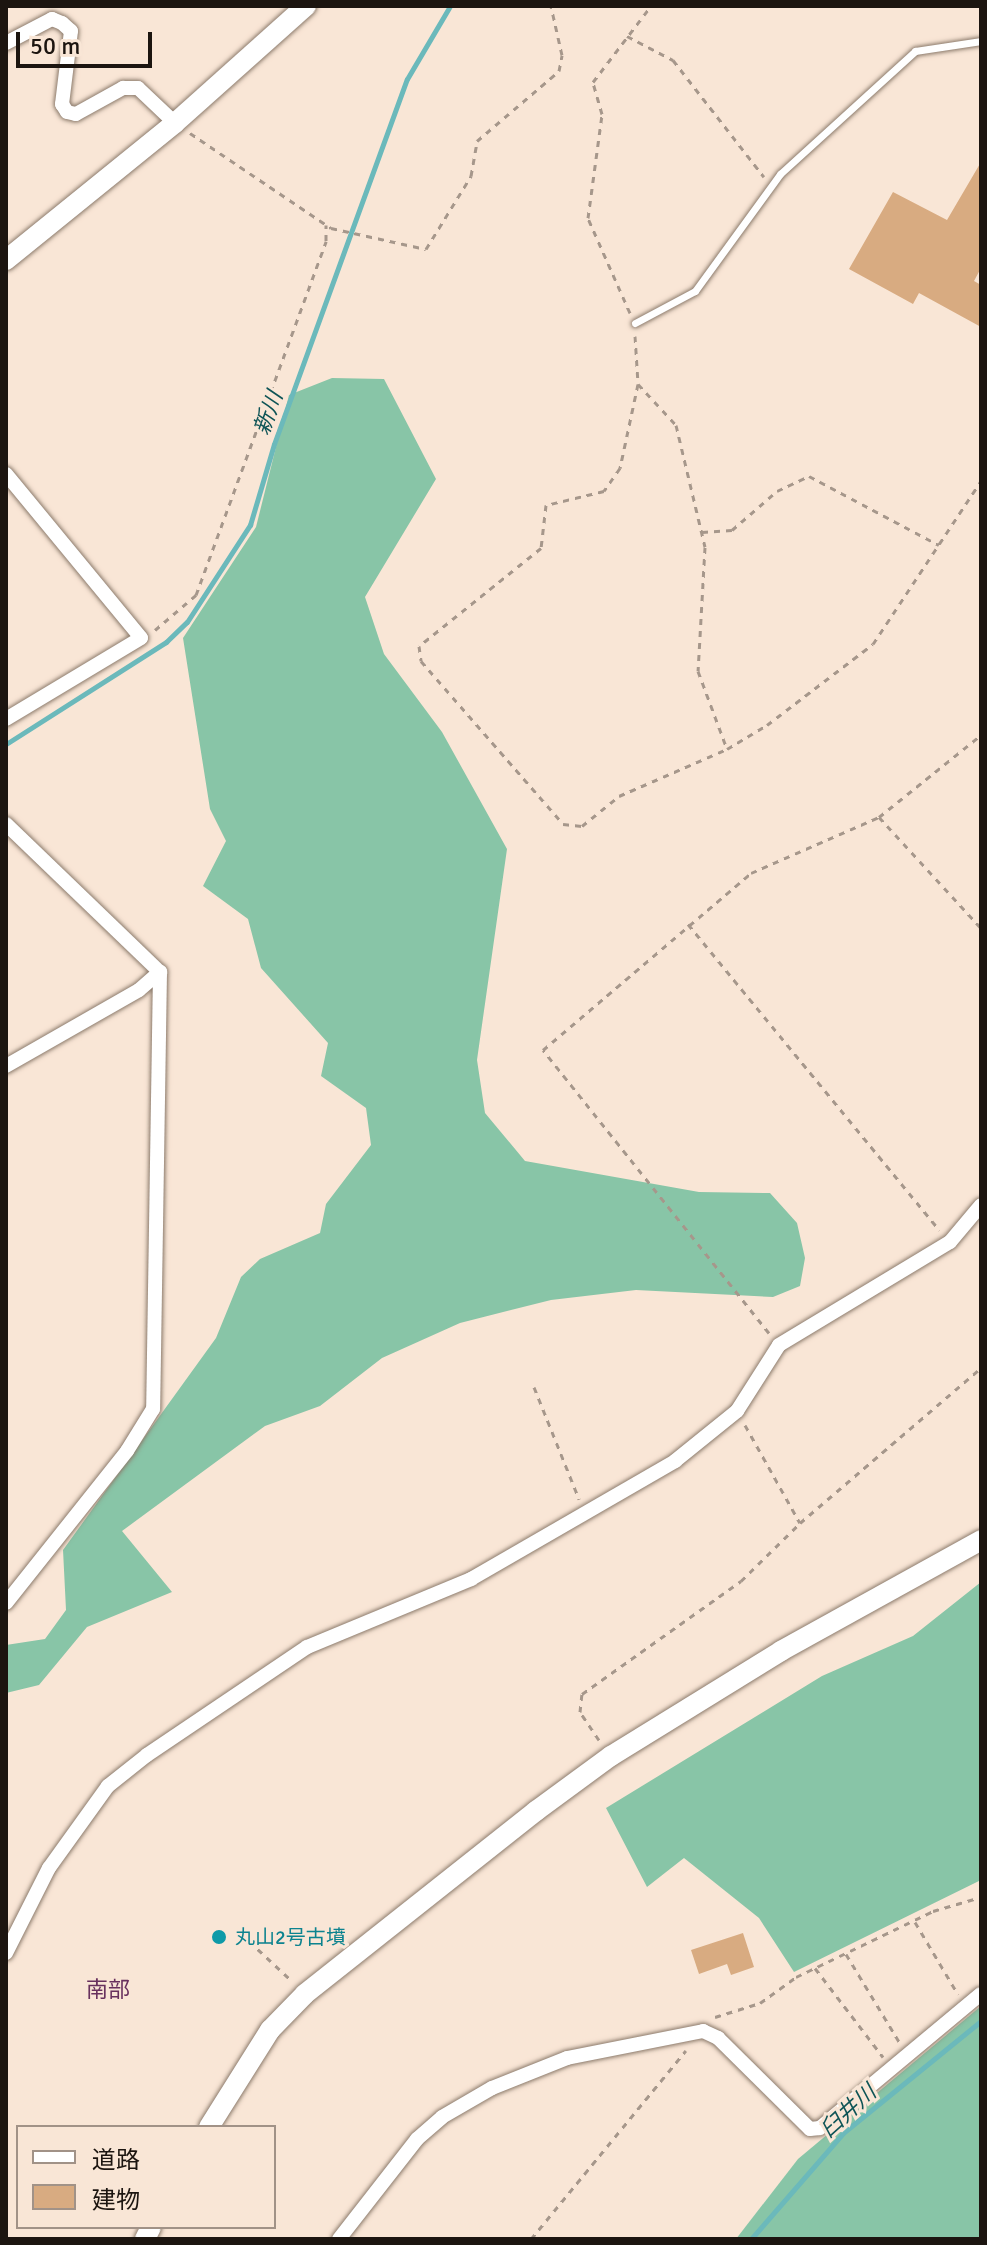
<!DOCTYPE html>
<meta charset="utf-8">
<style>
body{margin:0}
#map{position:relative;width:987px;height:2245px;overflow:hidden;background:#f9e6d6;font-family:Signika,"Noto Sans JP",sans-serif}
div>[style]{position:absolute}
.forest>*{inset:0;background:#88c5a7}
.stream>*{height:5px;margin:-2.5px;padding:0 2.5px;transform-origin:2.5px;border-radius:2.5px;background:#6bb9bb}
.building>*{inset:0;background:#d8ab81}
.path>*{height:3px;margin-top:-1.5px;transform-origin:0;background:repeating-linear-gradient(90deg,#a6978b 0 6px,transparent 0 12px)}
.roads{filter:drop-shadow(0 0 2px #8c7b6c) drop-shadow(0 0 2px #8c7b6c)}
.lane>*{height:7px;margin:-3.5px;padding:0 3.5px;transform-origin:3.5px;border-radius:3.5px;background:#fff}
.street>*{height:14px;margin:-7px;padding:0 7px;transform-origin:7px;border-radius:7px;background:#fff}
.secondary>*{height:20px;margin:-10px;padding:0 10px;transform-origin:10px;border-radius:10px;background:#fff}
.dots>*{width:22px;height:22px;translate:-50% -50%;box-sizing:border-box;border:4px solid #f9e6d6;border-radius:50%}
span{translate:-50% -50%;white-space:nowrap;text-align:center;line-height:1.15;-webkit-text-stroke:6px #f9e6d6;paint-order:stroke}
.culture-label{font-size:20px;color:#0d838f}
.left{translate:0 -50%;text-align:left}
.water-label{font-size:22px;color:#0e5456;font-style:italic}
.neighbourhood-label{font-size:22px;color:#68315e}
.frame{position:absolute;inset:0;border:8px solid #1c1510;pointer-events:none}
.legend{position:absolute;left:16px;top:2125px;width:260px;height:104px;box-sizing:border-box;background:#f9e6d6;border:2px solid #a19287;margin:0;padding:10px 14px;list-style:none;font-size:24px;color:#1c1510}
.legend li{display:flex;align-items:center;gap:16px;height:40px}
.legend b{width:40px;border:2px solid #a19287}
.scale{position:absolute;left:16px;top:32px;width:136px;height:36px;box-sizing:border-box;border:4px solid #1c1510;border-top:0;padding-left:10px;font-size:24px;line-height:28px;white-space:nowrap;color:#1c1510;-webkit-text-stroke:6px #f9e6d6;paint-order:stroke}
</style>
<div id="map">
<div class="forest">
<i style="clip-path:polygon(332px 378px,384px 379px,436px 479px,365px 597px,384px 654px,442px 732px,507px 849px,477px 1060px,485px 1113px,525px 1161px,699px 1192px,770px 1193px,797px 1223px,805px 1258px,800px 1286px,773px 1297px,636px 1290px,551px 1300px,460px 1323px,382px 1358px,320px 1406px,265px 1426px,122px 1531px,172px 1592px,87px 1627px,39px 1685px,6px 1693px,6px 1645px,45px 1639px,66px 1610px,63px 1550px,216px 1338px,241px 1277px,260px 1259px,320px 1233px,326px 1204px,371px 1145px,366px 1108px,321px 1076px,328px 1043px,261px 968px,248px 919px,203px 886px,226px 841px,210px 809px,183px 638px,256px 527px,289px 395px)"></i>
<i style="clip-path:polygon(981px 1582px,981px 1880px,794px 1972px,759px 1918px,684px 1858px,647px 1887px,606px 1808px,822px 1676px,913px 1636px)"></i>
<i style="clip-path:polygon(981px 2006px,981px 2239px,736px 2239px,798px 2159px)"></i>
</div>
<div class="stream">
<i style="left:6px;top:744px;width:190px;rotate:-32.5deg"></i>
<i style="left:166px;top:642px;width:29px;rotate:-44deg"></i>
<i style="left:187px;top:622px;width:116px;rotate:-57deg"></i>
<i style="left:250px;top:525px;width:84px;rotate:-73.5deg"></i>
<i style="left:274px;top:444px;width:388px;rotate:-70deg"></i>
<i style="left:407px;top:79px;width:85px;rotate:-59.5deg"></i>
<i style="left:751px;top:2239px;width:140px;rotate:-49deg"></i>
<i style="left:843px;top:2133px;width:178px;rotate:-39.1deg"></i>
</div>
<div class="building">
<i style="clip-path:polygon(981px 162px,981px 268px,974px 281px,981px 285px,981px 327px,919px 293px,913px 304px,849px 269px,893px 192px,947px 220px)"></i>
<i style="clip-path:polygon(743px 1933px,754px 1967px,731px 1975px,727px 1964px,699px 1974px,691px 1950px)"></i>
</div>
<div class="path">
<i style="left:627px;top:36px;width:52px;rotate:27.6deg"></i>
<i style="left:673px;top:60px;width:148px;rotate:52.1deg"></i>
<i style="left:190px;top:133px;width:170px;rotate:34deg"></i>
<i style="left:331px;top:228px;width:97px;rotate:12.5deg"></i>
<i style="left:426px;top:249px;width:86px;rotate:-58.3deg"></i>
<i style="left:471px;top:176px;width:36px;rotate:-80deg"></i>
<i style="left:477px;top:141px;width:108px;rotate:-40.5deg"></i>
<i style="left:559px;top:71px;width:16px;rotate:-79deg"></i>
<i style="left:562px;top:55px;width:50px;rotate:-102.7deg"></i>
<i style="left:630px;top:313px;width:104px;rotate:-113.9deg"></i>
<i style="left:588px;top:218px;width:105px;rotate:-82.3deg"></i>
<i style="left:602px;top:114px;width:33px;rotate:-106deg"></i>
<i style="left:593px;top:82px;width:96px;rotate:-52.7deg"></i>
<i style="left:635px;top:336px;width:48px;rotate:86.4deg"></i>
<i style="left:638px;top:384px;width:56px;rotate:47.2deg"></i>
<i style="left:676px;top:425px;width:125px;rotate:76.6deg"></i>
<i style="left:705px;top:547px;width:124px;rotate:93.2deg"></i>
<i style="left:698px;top:671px;width:83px;rotate:69.6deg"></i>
<i style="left:727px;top:749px;width:47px;rotate:-31deg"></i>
<i style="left:767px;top:725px;width:133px;rotate:-37.4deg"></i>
<i style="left:873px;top:644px;width:196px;rotate:-56.5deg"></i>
<i style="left:638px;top:384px;width:86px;rotate:102.1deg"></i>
<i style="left:620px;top:468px;width:28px;rotate:125deg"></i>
<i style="left:604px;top:491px;width:60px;rotate:166.4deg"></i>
<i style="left:546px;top:505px;width:43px;rotate:96.6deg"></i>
<i style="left:541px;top:548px;width:156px;rotate:141.2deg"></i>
<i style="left:419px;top:646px;width:15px;rotate:82deg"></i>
<i style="left:421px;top:661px;width:216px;rotate:48.9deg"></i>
<i style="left:563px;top:824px;width:19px;rotate:6deg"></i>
<i style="left:582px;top:826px;width:48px;rotate:-39deg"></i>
<i style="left:619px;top:796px;width:118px;rotate:-23.5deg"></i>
<i style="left:702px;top:532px;width:30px;rotate:-4deg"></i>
<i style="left:732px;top:530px;width:60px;rotate:-40.9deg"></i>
<i style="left:777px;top:491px;width:35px;rotate:-25deg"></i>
<i style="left:809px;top:476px;width:147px;rotate:28deg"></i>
<i style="left:155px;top:630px;width:54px;rotate:-40.5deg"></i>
<i style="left:196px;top:595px;width:377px;rotate:-69.8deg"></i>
<i style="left:326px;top:241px;width:16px;rotate:-90deg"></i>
<i style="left:879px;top:817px;width:131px;rotate:-38.8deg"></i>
<i style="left:688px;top:924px;width:396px;rotate:50.6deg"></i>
<i style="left:769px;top:1333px;width:362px;rotate:-128.6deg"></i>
<i style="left:543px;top:1050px;width:273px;rotate:-40.4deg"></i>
<i style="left:751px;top:873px;width:140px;rotate:-23.6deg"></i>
<i style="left:879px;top:817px;width:151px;rotate:47.4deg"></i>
<i style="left:534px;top:1387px;width:121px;rotate:68.1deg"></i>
<i style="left:745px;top:1425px;width:112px;rotate:60.7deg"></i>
<i style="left:599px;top:1740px;width:34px;rotate:-124deg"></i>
<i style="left:580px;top:1712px;width:18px;rotate:-84deg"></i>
<i style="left:582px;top:1694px;width:195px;rotate:-35.4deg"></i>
<i style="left:741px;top:1581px;width:83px;rotate:-44.5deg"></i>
<i style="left:800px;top:1523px;width:238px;rotate:-40.6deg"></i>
<i style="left:915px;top:1922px;width:84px;rotate:59.2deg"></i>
<i style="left:249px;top:1941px;width:57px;rotate:42.9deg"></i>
<i style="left:846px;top:1954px;width:104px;rotate:58.8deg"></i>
<i style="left:815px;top:1968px;width:112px;rotate:52.6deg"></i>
<i style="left:715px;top:2017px;width:47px;rotate:-17.3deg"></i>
<i style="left:760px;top:2003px;width:44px;rotate:-35.8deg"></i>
<i style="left:796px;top:1977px;width:152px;rotate:-25.7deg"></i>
<i style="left:933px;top:1911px;width:50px;rotate:-16.3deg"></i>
<i style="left:531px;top:2239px;width:244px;rotate:-50.6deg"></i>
</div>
<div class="roads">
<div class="lane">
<i style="left:635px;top:323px;width:68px;rotate:-28.1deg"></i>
<i style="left:695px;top:291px;width:145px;rotate:-54deg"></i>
<i style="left:780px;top:174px;width:183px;rotate:-42.3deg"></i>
<i style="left:915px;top:51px;width:67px;rotate:-8.6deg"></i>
</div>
<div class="street">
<i style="left:6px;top:43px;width:52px;rotate:-27.6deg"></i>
<i style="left:52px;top:19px;width:11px;rotate:22deg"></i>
<i style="left:62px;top:23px;width:12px;rotate:42deg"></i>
<i style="left:71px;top:31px;width:74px;rotate:97deg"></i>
<i style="left:62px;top:104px;width:9px;rotate:58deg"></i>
<i style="left:67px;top:112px;width:9px;rotate:13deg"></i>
<i style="left:76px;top:114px;width:54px;rotate:-29deg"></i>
<i style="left:123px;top:88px;width:15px"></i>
<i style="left:138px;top:88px;width:51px;rotate:43.4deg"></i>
<i style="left:6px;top:474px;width:212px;rotate:50.5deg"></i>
<i style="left:141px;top:638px;width:157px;rotate:149deg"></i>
<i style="left:6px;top:824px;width:214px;rotate:43.9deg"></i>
<i style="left:160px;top:972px;width:437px;rotate:90.9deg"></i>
<i style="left:153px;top:1409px;width:49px;rotate:121.8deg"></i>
<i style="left:127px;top:1451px;width:194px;rotate:128.5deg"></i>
<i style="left:6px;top:1066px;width:153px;rotate:-29.7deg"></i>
<i style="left:139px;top:990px;width:28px;rotate:-41deg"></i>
<i style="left:6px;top:1953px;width:95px;rotate:-63.2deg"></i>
<i style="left:49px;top:1868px;width:101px;rotate:-54.3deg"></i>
<i style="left:108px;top:1786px;width:50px;rotate:-38.5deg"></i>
<i style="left:147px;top:1755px;width:193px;rotate:-34deg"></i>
<i style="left:307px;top:1647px;width:178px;rotate:-22.5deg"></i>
<i style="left:471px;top:1579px;width:236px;rotate:-30deg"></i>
<i style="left:675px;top:1461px;width:80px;rotate:-38.9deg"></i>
<i style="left:737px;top:1411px;width:78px;rotate:-57.5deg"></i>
<i style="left:779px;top:1345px;width:200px;rotate:-31.1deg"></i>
<i style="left:950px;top:1242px;width:48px;rotate:-50deg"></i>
<i style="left:339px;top:2239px;width:127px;rotate:-52deg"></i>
<i style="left:417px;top:2139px;width:33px;rotate:-41deg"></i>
<i style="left:442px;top:2117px;width:58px;rotate:-30.1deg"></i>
<i style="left:492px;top:2088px;width:81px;rotate:-21.8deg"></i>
<i style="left:567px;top:2058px;width:139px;rotate:-11.2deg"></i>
<i style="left:703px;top:2031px;width:17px;rotate:25deg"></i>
<i style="left:718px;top:2038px;width:129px;rotate:44.7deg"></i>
<i style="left:810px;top:2129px;width:10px;rotate:-6deg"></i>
<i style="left:820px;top:2128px;width:209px;rotate:-39.8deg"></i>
</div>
<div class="secondary">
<i style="left:6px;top:260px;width:218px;rotate:-39deg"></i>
<i style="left:175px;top:123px;width:176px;rotate:-41.8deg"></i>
<i style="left:209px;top:2127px;width:115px;rotate:-57.8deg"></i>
<i style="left:270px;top:2030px;width:50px;rotate:-45.8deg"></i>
<i style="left:305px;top:1994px;width:295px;rotate:-38.4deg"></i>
<i style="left:536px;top:1811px;width:93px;rotate:-36.3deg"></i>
<i style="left:611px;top:1756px;width:200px;rotate:-31.7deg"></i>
<i style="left:781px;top:1651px;width:229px;rotate:-29deg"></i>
<i style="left:145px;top:2239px;width:13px;rotate:-63deg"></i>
</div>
</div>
<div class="dots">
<i style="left:219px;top:1937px;background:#0f9aa8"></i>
</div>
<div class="culture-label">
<span class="left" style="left:235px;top:1937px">丸山2号古墳</span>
</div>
<div class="water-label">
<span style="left:268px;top:413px;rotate:-70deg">新川</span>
<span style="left:848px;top:2111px;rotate:-42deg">臼井川</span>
</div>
<div class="neighbourhood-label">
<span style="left:108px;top:1990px">南部</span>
</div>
<div class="frame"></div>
<ul class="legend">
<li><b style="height:10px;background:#fff"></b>道路</li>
<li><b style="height:22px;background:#d8ab81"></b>建物</li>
</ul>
<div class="scale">50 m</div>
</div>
